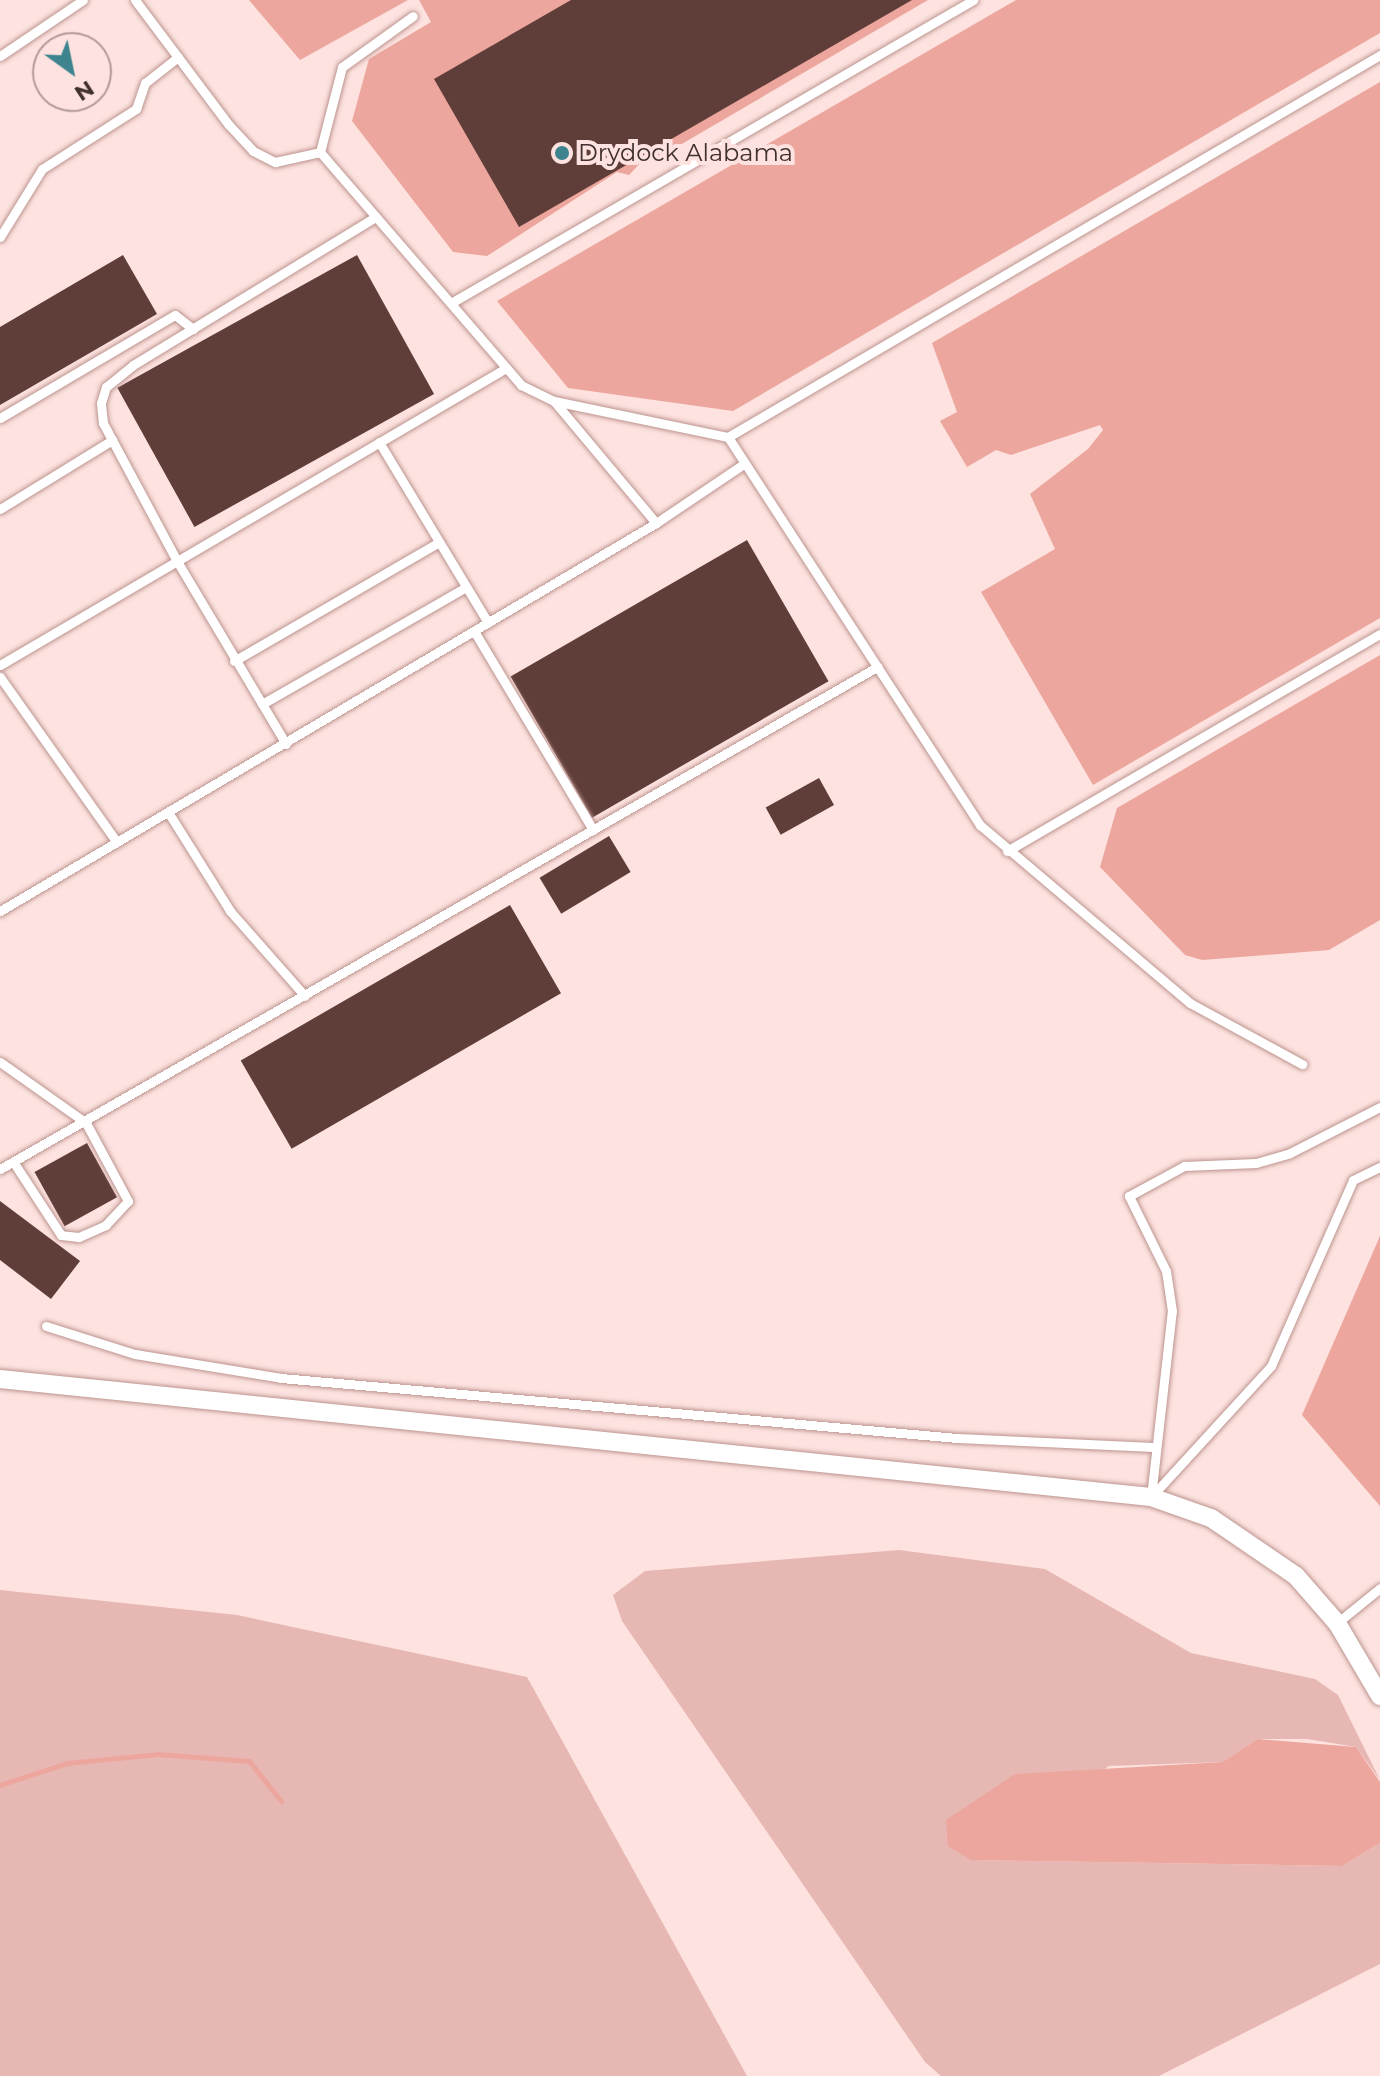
<!DOCTYPE html>
<style>
body{margin:0}
#map{position:relative;width:1380px;height:2076px;overflow:hidden;background:#fde2df;font-family:Montserrat,sans-serif}
div>[style]{position:absolute}
.green>*{inset:0;background:#e7b8b3}
.water>*{inset:0;background:#eca69d}
.stream>*{height:5px;margin:-2.5px;padding:0 2.5px;transform-origin:2.5px;border-radius:2.5px;background:#eca69d}
.building>*{inset:0;background:#5f3d39;transform-origin:0 0}
.roads{filter:drop-shadow(0 0 2px #bc948f) drop-shadow(0 0 2px #bc948f)}
.lane>*{height:9px;margin:-4.5px;padding:0 4.5px;transform-origin:4.5px;border-radius:4.5px;background:#fff}
.street>*{height:18px;margin:-9px;padding:0 9px;transform-origin:9px;border-radius:9px;background:#fff}
.dots>*{width:22px;height:22px;translate:-50% -50%;box-sizing:border-box;border:4px solid #fde2df;border-radius:50%}
span{translate:-50% -50%;white-space:nowrap;text-align:center;line-height:1.15;-webkit-text-stroke:8px #fde2df;paint-order:stroke}
.poi-label{font-size:24px;color:#41312e}
.left{translate:0 -50%;text-align:left}
.north{position:absolute;left:32px;top:32px;width:80px;height:80px;box-sizing:border-box;background:#fde2df;border:2px solid #b29b98;border-radius:50%;rotate:147deg;font-size:22px;font-weight:700;line-height:32px;text-align:center;color:#41312e}
.north::after{content:'';display:block;margin:auto;width:28px;height:36px;background:#3e848e;clip-path:polygon(50% 0,100% 100%,50% 72%,0 100%)}
</style>
<div id="map">
<div class="green">
<i style="clip-path:polygon(899px 1550px,1045px 1569px,1191px 1653px,1315px 1679px,1338px 1695px,1380px 1780px,1356px 1747px,1307px 1739px,1258px 1739px,1224px 1762px,1109px 1766px,972px 1860px,1342px 1866px,1380px 1843px,1380px 1964px,1159px 2076px,941px 2076px,925px 2062px,622px 1621px,613px 1595px,645px 1571px)"></i>
<i style="clip-path:polygon(0 1590px,237px 1615px,527px 1677px,747px 2076px,0 2076px)"></i>
</div>
<div class="water">
<i style="clip-path:polygon(249px 0,408px 0,300px 60px)"></i>
<i style="clip-path:polygon(419px 0,928px 0,651px 162px,643px 160px,629px 175px,617px 172px,487px 256px,453px 252px,352px 121px,369px 59px,431px 22px)"></i>
<i style="clip-path:polygon(1016px 0,1380px 0,1380px 33px,733px 411px,568px 388px,497px 301px)"></i>
<i style="clip-path:polygon(1380px 82px,1380px 618px,1093px 785px,981px 592px,1055px 549px,1030px 494px,1088px 449px,1103px 430px,1100px 425px,1011px 455px,996px 450px,967px 467px,940px 421px,957px 412px,932px 343px)"></i>
<i style="clip-path:polygon(1380px 655px,1380px 920px,1329px 950px,1202px 960px,1185px 955px,1100px 867px,1117px 808px)"></i>
<i style="clip-path:polygon(1380px 1236px,1380px 1506px,1302px 1415px)"></i>
<i style="clip-path:polygon(1258px 1739px,1356px 1747px,1380px 1782px,1380px 1843px,1342px 1866px,971px 1860px,948px 1846px,946px 1820px,1015px 1774px,1223px 1762px)"></i>
</div>
<div class="stream">
<i style="left:0;top:1785px;width:71px;rotate:-18.2deg"></i>
<i style="left:67px;top:1763px;width:91px;rotate:-5.6deg"></i>
<i style="left:158px;top:1754px;width:91px;rotate:4.4deg"></i>
<i style="left:249px;top:1761px;width:51px;rotate:51.3deg"></i>
</div>
<div class="building">
<i style="clip-path:polygon(571px 0,912px 0,519px 227px,434px 79px)"></i>
<i style="clip-path:polygon(123px 255px,157px 314px,0 405px,0 327px)"></i>
<i style="left:357px;top:255px;width:159px;height:274px;rotate:61deg"></i>
<i style="left:747px;top:540px;width:163px;height:273px;rotate:60deg"></i>
<i style="left:819px;top:778px;width:31px;height:61px;rotate:61deg"></i>
<i style="left:609px;top:836px;width:42px;height:81px;rotate:59deg"></i>
<i style="left:510px;top:905px;width:102px;height:311px;rotate:60deg"></i>
<i style="left:87px;top:1143px;width:62px;height:60px;rotate:61deg"></i>
<i style="clip-path:polygon(0 1201px,80px 1261px,51px 1299px,0 1260px)"></i>
</div>
<div class="roads">
<div class="lane">
<i style="left:135px;top:0;width:156px;rotate:53.1deg"></i>
<i style="left:229px;top:125px;width:35px;rotate:47deg"></i>
<i style="left:253px;top:151px;width:25px;rotate:27deg"></i>
<i style="left:275px;top:162px;width:46px;rotate:-12.5deg"></i>
<i style="left:320px;top:152px;width:88px;rotate:-75.5deg"></i>
<i style="left:342px;top:67px;width:87px;rotate:-35.7deg"></i>
<i style="left:0;top:56px;width:100px;rotate:-34deg"></i>
<i style="left:320px;top:152px;width:308px;rotate:49.2deg"></i>
<i style="left:521px;top:385px;width:37px;rotate:26deg"></i>
<i style="left:554px;top:401px;width:178px;rotate:11.7deg"></i>
<i style="left:728px;top:437px;width:756px;rotate:-30.37deg"></i>
<i style="left:0;top:237px;width:80px;rotate:-58.3deg"></i>
<i style="left:42px;top:169px;width:112px;rotate:-32.6deg"></i>
<i style="left:136px;top:109px;width:28px;rotate:-71deg"></i>
<i style="left:145px;top:83px;width:42px;rotate:-38.2deg"></i>
<i style="left:451px;top:303px;width:604px;rotate:-30.13deg"></i>
<i style="left:554px;top:401px;width:159px;rotate:50.1deg"></i>
<i style="left:0;top:418px;width:203px;rotate:-30.5deg"></i>
<i style="left:175px;top:315px;width:23px;rotate:38deg"></i>
<i style="left:728px;top:437px;width:463px;rotate:57deg"></i>
<i style="left:980px;top:825px;width:275px;rotate:40.3deg"></i>
<i style="left:1190px;top:1003px;width:128px;rotate:28.6deg"></i>
<i style="left:379px;top:442px;width:211px;rotate:58.9deg"></i>
<i style="left:0;top:509px;width:132px;rotate:-31.6deg"></i>
<i style="left:474px;top:631px;width:232px;rotate:59.1deg"></i>
<i style="left:234px;top:661px;width:237px;rotate:-30.1deg"></i>
<i style="left:0;top:665px;width:587px;rotate:-30.41deg"></i>
<i style="left:0;top:677px;width:202px;rotate:54.7deg"></i>
<i style="left:262px;top:704px;width:235px;rotate:-29.8deg"></i>
<i style="left:286px;top:744px;width:213px;rotate:-120.8deg"></i>
<i style="left:177px;top:561px;width:157px;rotate:-118.2deg"></i>
<i style="left:103px;top:423px;width:20px;rotate:-96deg"></i>
<i style="left:101px;top:403px;width:17px;rotate:-73deg"></i>
<i style="left:106px;top:387px;width:35px;rotate:-39deg"></i>
<i style="left:133px;top:365px;width:284px;rotate:-31.4deg"></i>
<i style="left:168px;top:812px;width:117px;rotate:57.9deg"></i>
<i style="left:230px;top:911px;width:113px;rotate:48.6deg"></i>
<i style="left:1007px;top:851px;width:432px;rotate:-30.2deg"></i>
<i style="left:0;top:911px;width:762px;rotate:-30.6deg"></i>
<i style="left:656px;top:523px;width:107px;rotate:-34deg"></i>
<i style="left:0;top:1062px;width:105px;rotate:35.3deg"></i>
<i style="left:86px;top:1123px;width:89px;rotate:61.7deg"></i>
<i style="left:128px;top:1201px;width:33px;rotate:133deg"></i>
<i style="left:106px;top:1225px;width:30px;rotate:156deg"></i>
<i style="left:79px;top:1237px;width:18px;rotate:-174deg"></i>
<i style="left:61px;top:1235px;width:86px;rotate:-123.1deg"></i>
<i style="left:0;top:1169px;width:1011px;rotate:-29.79deg"></i>
<i style="left:46px;top:1326px;width:93px;rotate:17.5deg"></i>
<i style="left:135px;top:1354px;width:148px;rotate:9.3deg"></i>
<i style="left:281px;top:1378px;width:679px;rotate:5.07deg"></i>
<i style="left:957px;top:1438px;width:197px;rotate:2.6deg"></i>
<i style="left:1151px;top:1497px;width:187px;rotate:-83.6deg"></i>
<i style="left:1172px;top:1311px;width:40px;rotate:-98.5deg"></i>
<i style="left:1166px;top:1271px;width:84px;rotate:-116.3deg"></i>
<i style="left:1129px;top:1196px;width:63px;rotate:-28.6deg"></i>
<i style="left:1184px;top:1166px;width:72px;rotate:-2.4deg"></i>
<i style="left:1256px;top:1163px;width:35px;rotate:-16deg"></i>
<i style="left:1290px;top:1153px;width:101px;rotate:-27.1deg"></i>
<i style="left:1151px;top:1497px;width:178px;rotate:-47.5deg"></i>
<i style="left:1271px;top:1366px;width:203px;rotate:-66.2deg"></i>
<i style="left:1353px;top:1180px;width:30px;rotate:-26deg"></i>
<i style="left:1337px;top:1623px;width:55px;rotate:-39.1deg"></i>
</div>
<div class="street">
<i style="left:0;top:1379px;width:1157px;rotate:5.85deg"></i>
<i style="left:1151px;top:1497px;width:64px;rotate:19.3deg"></i>
<i style="left:1211px;top:1518px;width:103px;rotate:34.3deg"></i>
<i style="left:1296px;top:1576px;width:62px;rotate:48.9deg"></i>
<i style="left:1337px;top:1623px;width:85px;rotate:59.5deg"></i>
</div>
</div>
<div class="dots">
<i style="left:562px;top:153px;background:#3e848e"></i>
</div>
<div class="poi-label">
<span class="left" style="left:578px;top:153px">Drydock Alabama</span>
</div>
<div class="north">N</div>
</div>
